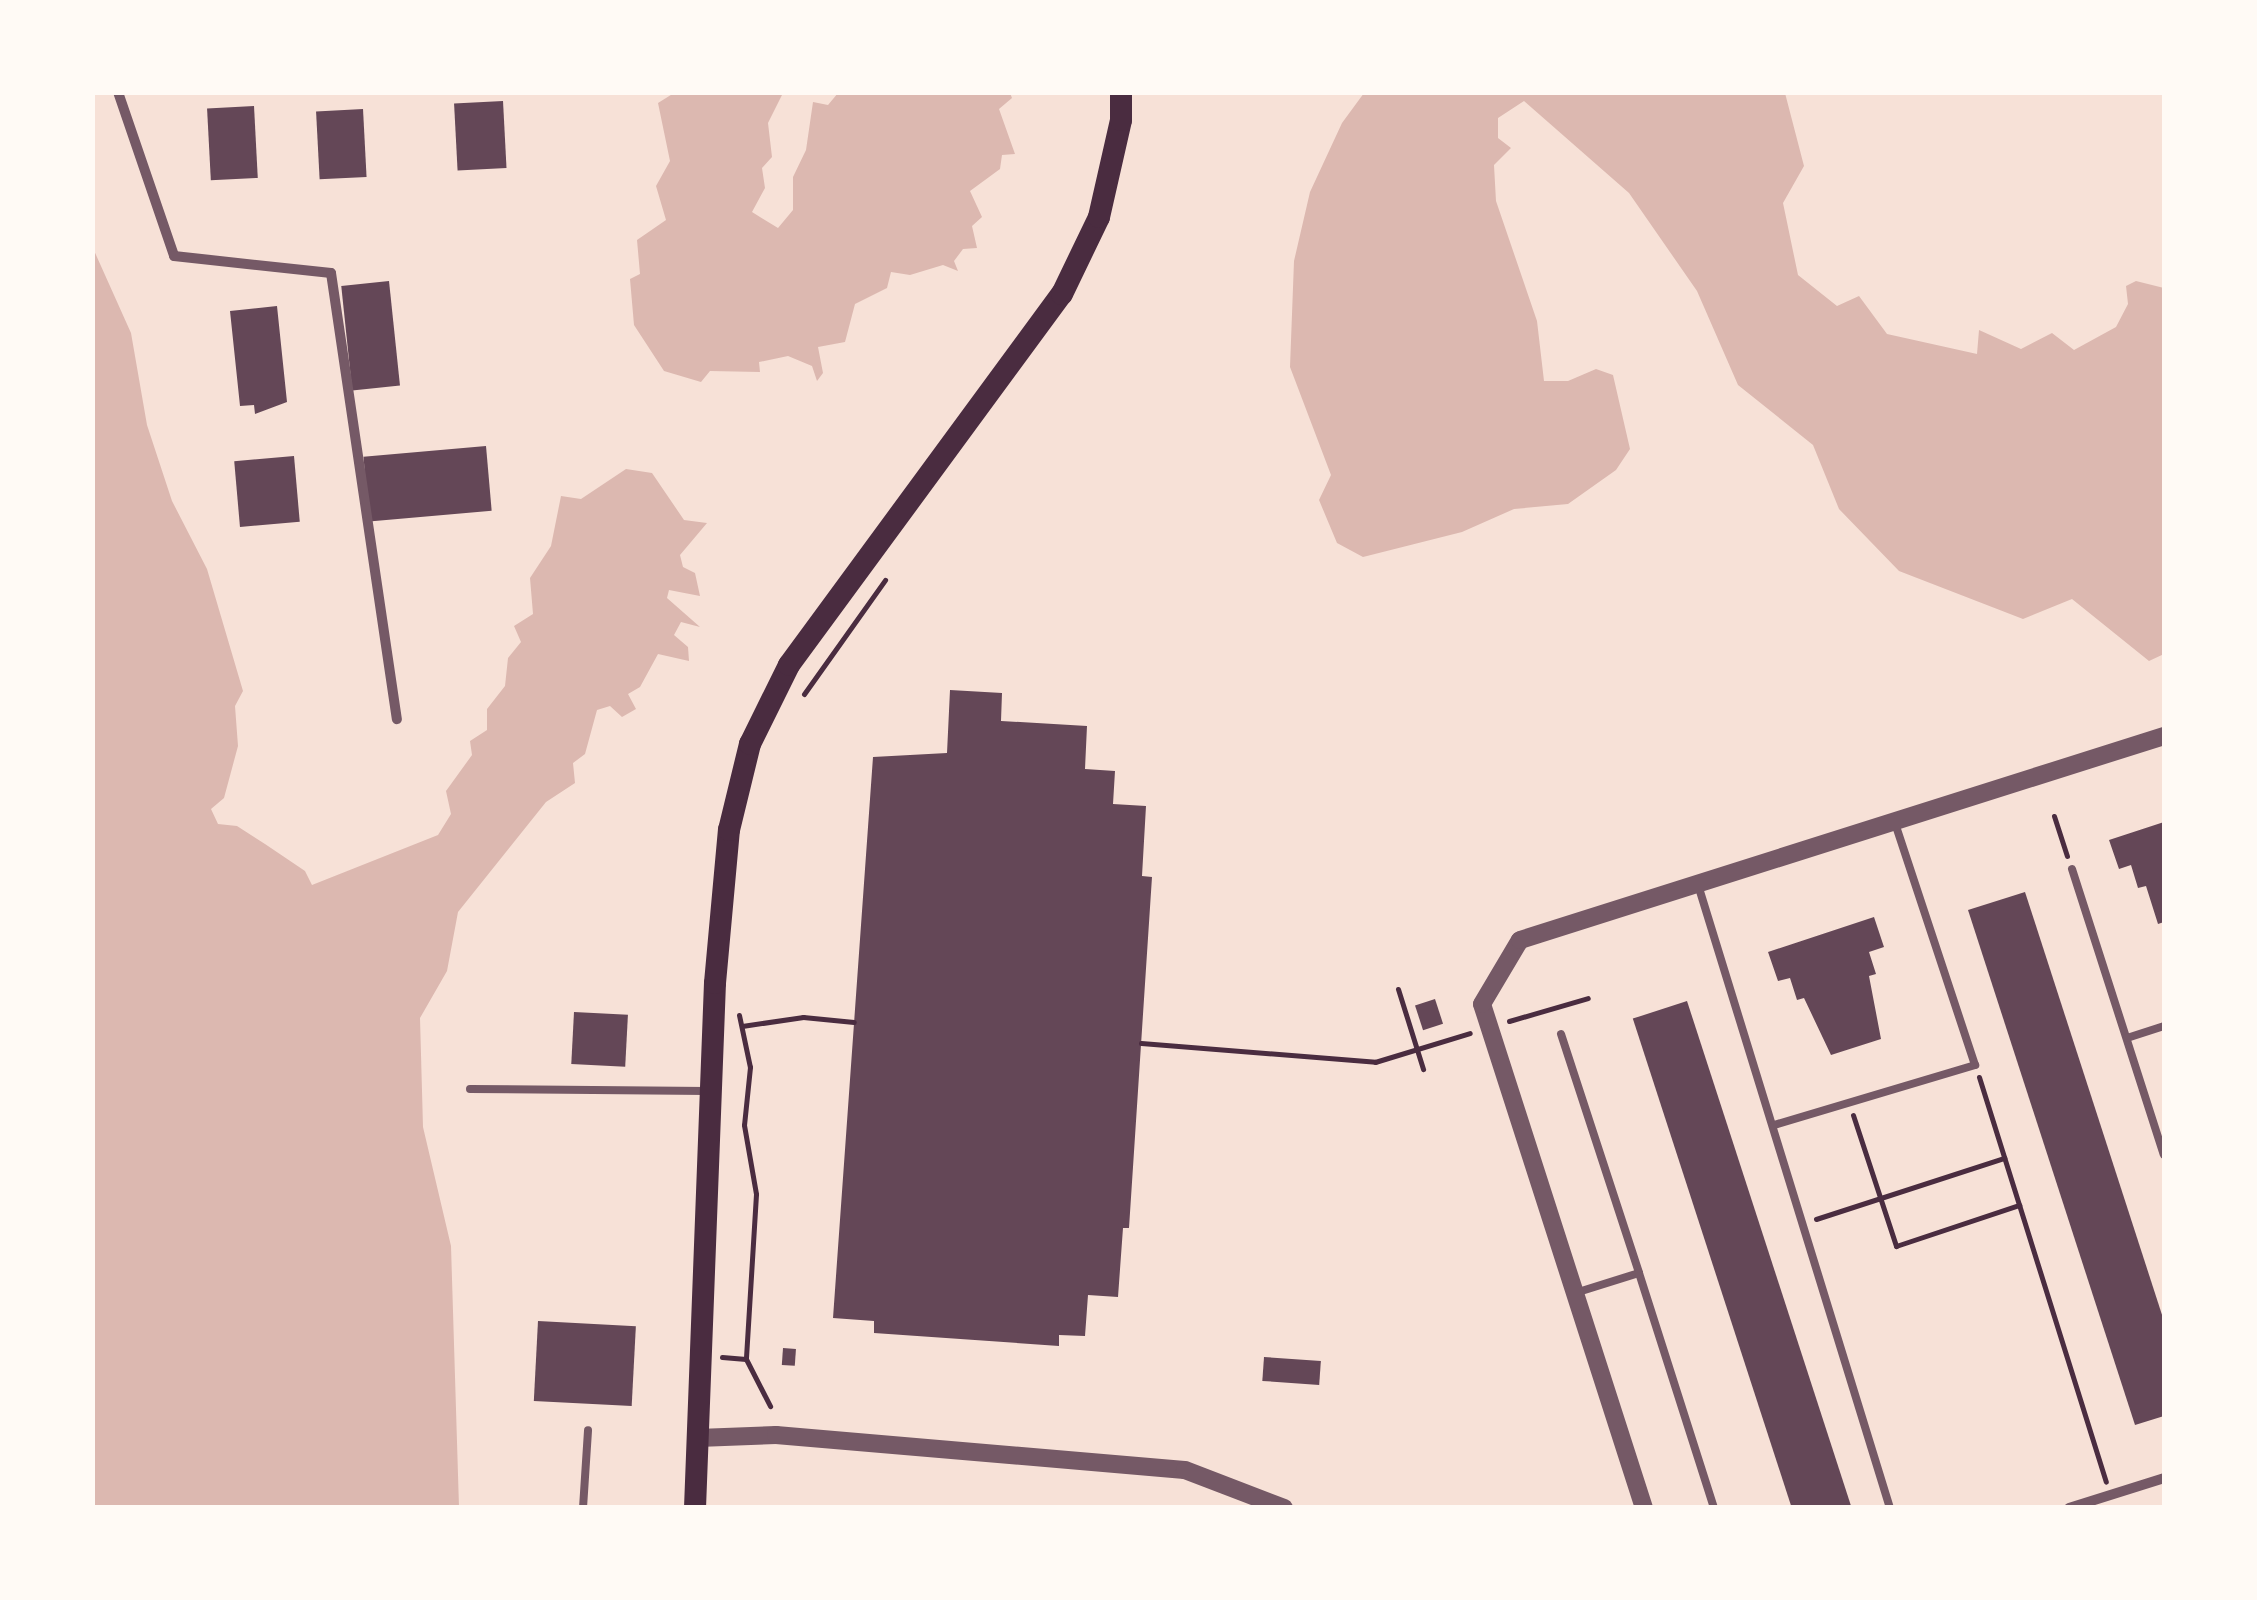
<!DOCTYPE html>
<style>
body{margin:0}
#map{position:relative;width:2257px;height:1600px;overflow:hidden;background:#f7e1d7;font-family:Helvetica,sans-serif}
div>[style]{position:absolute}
.water>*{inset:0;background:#dcb8b0}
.building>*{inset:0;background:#644757;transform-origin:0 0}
.path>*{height:5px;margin:-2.5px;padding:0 2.5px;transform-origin:2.5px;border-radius:2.5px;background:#4a2c40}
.service>*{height:8px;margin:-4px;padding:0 4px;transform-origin:4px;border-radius:4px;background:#755966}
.minor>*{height:10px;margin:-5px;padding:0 5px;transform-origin:5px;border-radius:5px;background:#755966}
.tertiary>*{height:18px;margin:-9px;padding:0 9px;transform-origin:9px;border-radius:9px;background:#755966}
.primary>*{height:22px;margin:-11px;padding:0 11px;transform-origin:11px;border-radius:11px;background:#4a2c40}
span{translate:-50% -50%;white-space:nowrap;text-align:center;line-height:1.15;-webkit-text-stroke:9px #fffaf5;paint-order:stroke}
.frame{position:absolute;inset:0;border:95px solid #fffaf5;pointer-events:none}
</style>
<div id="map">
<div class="water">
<i style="clip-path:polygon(838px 93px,1010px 93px,1012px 98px,999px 109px,1015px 154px,1002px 155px,1000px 169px,970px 191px,982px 217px,972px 226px,977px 248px,963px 249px,954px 261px,958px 271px,943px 265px,910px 275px,891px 272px,887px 288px,855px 304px,845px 342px,818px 347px,823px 373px,817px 381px,812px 366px,788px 356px,759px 362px,760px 372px,710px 371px,701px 382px,664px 371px,634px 325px,630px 279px,640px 274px,637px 240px,666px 220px,656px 186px,670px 161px,658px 103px,674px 93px,783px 93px,768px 123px,772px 157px,762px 168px,765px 188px,752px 212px,778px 228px,793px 210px,793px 177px,806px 150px,813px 102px,828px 105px)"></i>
<i style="clip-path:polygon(1364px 93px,1785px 93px,1804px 166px,1783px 203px,1798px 275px,1837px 306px,1859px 296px,1887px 334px,1977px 354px,1979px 330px,2021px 349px,2052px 333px,2074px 350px,2116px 327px,2128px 304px,2126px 286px,2136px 281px,2164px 288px,2164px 654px,2149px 661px,2072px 599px,2023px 619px,1899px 571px,1839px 509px,1813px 445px,1738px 385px,1697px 291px,1629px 193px,1524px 101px,1498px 118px,1498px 138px,1511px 148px,1494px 165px,1496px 201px,1537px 321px,1544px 381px,1568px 381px,1596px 369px,1613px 375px,1630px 449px,1616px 470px,1568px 504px,1514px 509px,1462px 532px,1363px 557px,1337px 543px,1319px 500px,1331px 475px,1290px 367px,1294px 261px,1310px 192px,1342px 123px)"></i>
<i style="clip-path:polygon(92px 246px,131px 333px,147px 425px,172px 501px,207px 569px,243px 691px,235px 706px,238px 746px,224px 798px,211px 809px,218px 824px,237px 826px,265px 844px,305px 871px,312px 885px,438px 835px,451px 814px,446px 791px,472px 755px,470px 741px,487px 730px,487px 709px,505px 686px,508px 658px,521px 642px,514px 626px,533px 614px,530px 578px,551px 546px,561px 496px,581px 499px,626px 469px,652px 473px,684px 520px,707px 523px,680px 555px,683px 567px,695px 573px,700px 596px,669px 590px,667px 598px,700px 627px,681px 622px,674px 635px,688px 647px,689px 661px,658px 654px,640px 687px,628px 694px,636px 709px,622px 717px,610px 706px,597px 710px,585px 754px,573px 763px,575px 783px,546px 802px,458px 912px,447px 971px,420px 1018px,423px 1127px,451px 1246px,459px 1507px,93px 1507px)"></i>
</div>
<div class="building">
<i style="left:503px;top:101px;width:67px;height:49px;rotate:87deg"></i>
<i style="left:254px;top:106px;width:72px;height:47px;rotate:87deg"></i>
<i style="left:363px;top:109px;width:68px;height:47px;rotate:87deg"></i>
<i style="left:389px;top:281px;width:105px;height:48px;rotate:84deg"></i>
<i style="clip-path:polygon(277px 306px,287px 402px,255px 414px,254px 405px,240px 406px,230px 311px)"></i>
<i style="left:486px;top:446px;width:65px;height:123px;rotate:85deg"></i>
<i style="left:294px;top:456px;width:66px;height:60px;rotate:85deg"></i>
<i style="clip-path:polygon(950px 690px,1002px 693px,1001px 721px,1087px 726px,1085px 769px,1115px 771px,1113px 804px,1146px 806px,1142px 876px,1152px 877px,1129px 1228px,1123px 1228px,1118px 1297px,1088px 1295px,1085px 1336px,1059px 1335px,1059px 1346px,874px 1333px,874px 1321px,833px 1318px,873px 757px,947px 753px)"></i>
<i style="clip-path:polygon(2164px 822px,2164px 922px,2158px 924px,2146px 886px,2138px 888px,2131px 865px,2119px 869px,2109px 840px)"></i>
<i style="clip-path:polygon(2025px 892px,2164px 1321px,2164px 1416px,2135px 1425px,1968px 910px)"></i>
<i style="clip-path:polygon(1874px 917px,1884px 947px,1869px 952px,1876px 974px,1869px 976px,1881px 1039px,1831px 1055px,1804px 998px,1797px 1000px,1790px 978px,1778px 981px,1768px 952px)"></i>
<i style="left:1435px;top:999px;width:26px;height:21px;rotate:72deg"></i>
<i style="left:1687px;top:1001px;width:533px;height:57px;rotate:72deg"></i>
<i style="left:574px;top:1012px;width:54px;height:52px;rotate:3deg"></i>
<i style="left:538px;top:1321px;width:98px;height:80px;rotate:3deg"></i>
<i style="left:783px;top:1348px;width:13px;height:17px;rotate:4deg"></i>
<i style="left:1264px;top:1357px;width:57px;height:24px;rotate:4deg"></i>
</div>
<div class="path">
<i style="left:804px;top:694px;width:140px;rotate:-54.6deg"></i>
<i style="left:2054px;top:816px;width:42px;rotate:72deg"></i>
<i style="left:1398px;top:989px;width:84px;rotate:72.6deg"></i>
<i style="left:739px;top:1015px;width:53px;rotate:78.1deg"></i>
<i style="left:750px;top:1067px;width:58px;rotate:95.9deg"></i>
<i style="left:744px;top:1125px;width:70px;rotate:80.1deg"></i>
<i style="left:756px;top:1194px;width:165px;rotate:93.5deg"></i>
<i style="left:1509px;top:1021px;width:82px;rotate:-16.2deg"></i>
<i style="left:742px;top:1026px;width:62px;rotate:-8.4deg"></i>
<i style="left:803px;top:1017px;width:51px;rotate:5.6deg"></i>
<i style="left:1141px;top:1043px;width:235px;rotate:4.6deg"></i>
<i style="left:1375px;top:1062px;width:99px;rotate:-17deg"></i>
<i style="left:1979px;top:1077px;width:424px;rotate:72.6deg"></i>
<i style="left:1853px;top:1115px;width:138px;rotate:71.8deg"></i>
<i style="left:1896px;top:1246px;width:130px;rotate:-18.4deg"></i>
<i style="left:1816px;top:1219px;width:198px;rotate:-18deg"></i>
<i style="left:722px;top:1357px;width:24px;rotate:5deg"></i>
<i style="left:746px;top:1359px;width:53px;rotate:62.9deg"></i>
</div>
<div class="service">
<i style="left:2072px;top:869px;width:300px;rotate:72.2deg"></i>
<i style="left:1699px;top:888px;width:649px;rotate:72.88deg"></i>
<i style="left:1561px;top:1034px;width:251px;rotate:71.9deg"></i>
<i style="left:1639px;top:1273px;width:67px;rotate:162.6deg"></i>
<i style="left:2127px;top:1038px;width:39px;rotate:-18deg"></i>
<i style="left:470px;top:1089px;width:237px;rotate:0.5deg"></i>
<i style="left:1774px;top:1125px;width:210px;rotate:-16.6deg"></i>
<i style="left:1975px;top:1065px;width:252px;rotate:-108.3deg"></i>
<i style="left:1639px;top:1273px;width:247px;rotate:72.3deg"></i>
<i style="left:583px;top:1508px;width:78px;rotate:-86.3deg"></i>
</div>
<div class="minor">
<i style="left:118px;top:92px;width:173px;rotate:71.1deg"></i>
<i style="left:174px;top:256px;width:158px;rotate:6.2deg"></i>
<i style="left:331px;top:273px;width:451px;rotate:81.6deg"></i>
<i style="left:2069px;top:1508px;width:100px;rotate:-17.5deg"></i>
</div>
<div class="tertiary">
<i style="left:698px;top:1438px;width:78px;rotate:-2.2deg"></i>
<i style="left:776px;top:1435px;width:410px;rotate:4.9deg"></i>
<i style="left:1185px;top:1470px;width:106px;rotate:21deg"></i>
<i style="left:1644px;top:1508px;width:529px;rotate:-107.82deg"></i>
<i style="left:1482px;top:1004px;width:74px;rotate:-59.3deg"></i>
<i style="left:1520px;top:940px;width:676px;rotate:-17.58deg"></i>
</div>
<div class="primary">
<i style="left:695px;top:1508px;width:525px;rotate:-87.82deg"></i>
<i style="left:715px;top:983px;width:154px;rotate:-84.8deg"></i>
<i style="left:729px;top:830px;width:89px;rotate:-76.3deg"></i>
<i style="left:750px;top:744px;width:88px;rotate:-63.7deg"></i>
<i style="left:789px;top:665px;width:461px;rotate:-53.7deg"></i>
<i style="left:1062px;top:294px;width:85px;rotate:-64.3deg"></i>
<i style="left:1099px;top:217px;width:99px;rotate:-77.2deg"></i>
<i style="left:1121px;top:120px;width:28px;rotate:-90deg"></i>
</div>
<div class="frame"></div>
</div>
